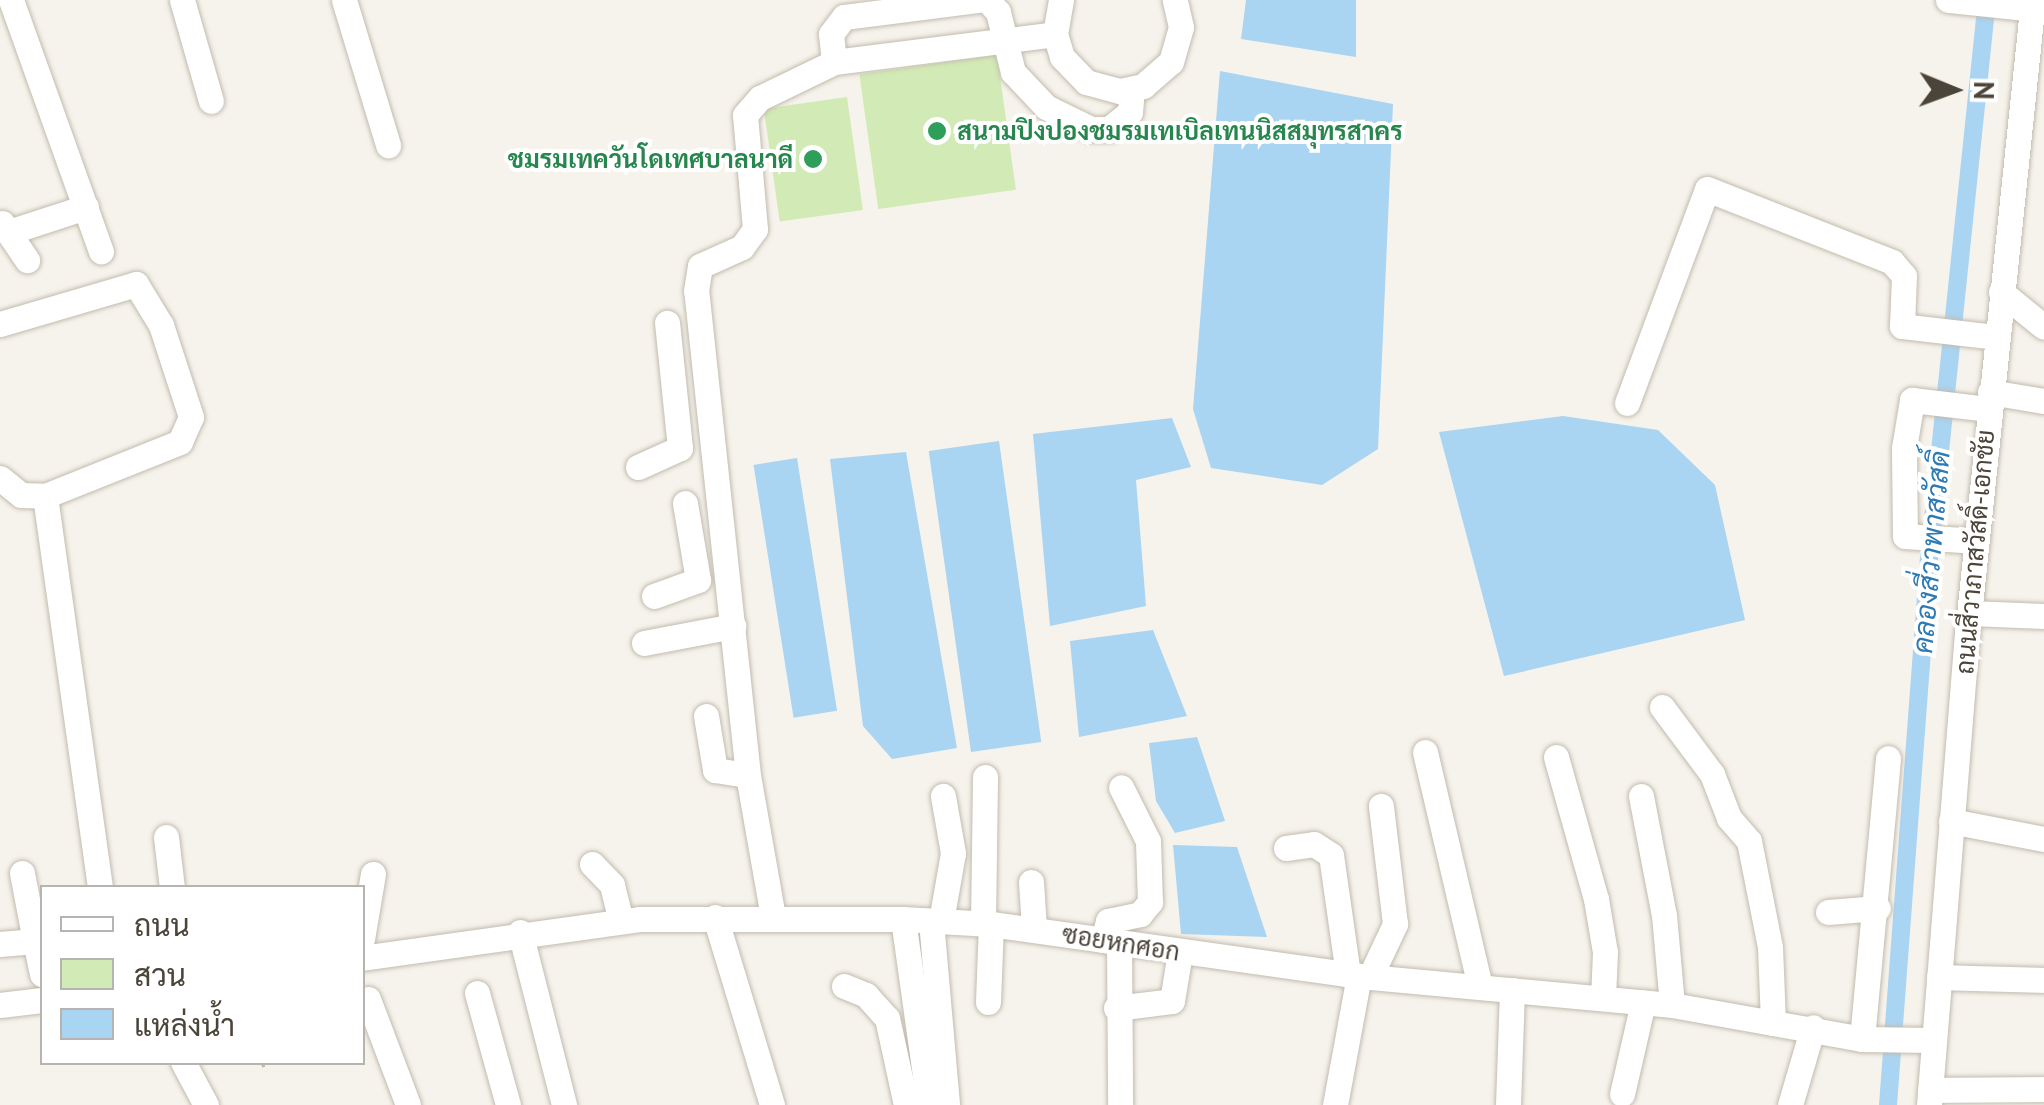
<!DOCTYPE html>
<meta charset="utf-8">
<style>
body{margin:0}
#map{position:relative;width:2044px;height:1105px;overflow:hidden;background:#f6f3ec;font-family:"PT Sans",Sarabun,sans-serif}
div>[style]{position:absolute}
.green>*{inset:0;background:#d2eab5;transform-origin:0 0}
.water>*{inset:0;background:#a9d4f2;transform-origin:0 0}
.canal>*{height:18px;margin:-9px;padding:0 9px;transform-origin:9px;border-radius:9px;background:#a9d4f2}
.path>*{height:2.5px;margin-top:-1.25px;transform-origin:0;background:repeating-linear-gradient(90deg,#c4b79f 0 5px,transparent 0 10px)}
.roads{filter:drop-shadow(0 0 2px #c2bbae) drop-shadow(0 0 2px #c2bbae)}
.minor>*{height:25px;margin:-12.5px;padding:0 12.5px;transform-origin:12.5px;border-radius:12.5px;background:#fff}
.dots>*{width:28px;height:28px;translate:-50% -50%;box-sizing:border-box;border:5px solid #fff;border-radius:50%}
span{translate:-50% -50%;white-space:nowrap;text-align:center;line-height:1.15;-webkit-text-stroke:8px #fff;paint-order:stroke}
.leisure-label{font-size:25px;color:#27864d;font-weight:700}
.left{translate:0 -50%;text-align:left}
.right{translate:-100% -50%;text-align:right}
.street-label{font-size:25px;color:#4b4439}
.water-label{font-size:28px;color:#2e7ab2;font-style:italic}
.legend{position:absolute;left:40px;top:885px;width:325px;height:180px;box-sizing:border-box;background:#fff;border:2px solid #b7b4b0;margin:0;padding:12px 18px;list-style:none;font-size:30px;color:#4b4439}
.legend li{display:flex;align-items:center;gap:20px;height:50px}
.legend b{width:50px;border:2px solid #b7b4b0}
.north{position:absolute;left:1904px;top:40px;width:100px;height:100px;-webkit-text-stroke:8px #fff;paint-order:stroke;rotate:91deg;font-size:28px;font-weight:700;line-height:40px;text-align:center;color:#4b4439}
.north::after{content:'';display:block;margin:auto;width:35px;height:45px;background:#4b4439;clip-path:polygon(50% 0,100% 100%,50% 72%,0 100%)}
</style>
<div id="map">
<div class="green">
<i style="left:997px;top:55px;width:136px;height:139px;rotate:82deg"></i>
<i style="left:847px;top:97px;width:114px;height:84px;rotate:82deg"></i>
</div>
<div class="water">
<i style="clip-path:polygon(1246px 0,1356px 0,1356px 57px,1241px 39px)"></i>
<i style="clip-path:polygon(1220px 71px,1393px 104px,1378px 449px,1322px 485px,1211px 468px,1193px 409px)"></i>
<i style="clip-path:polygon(1563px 416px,1658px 430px,1715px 485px,1745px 620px,1504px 676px,1439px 432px)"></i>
<i style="clip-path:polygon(1172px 418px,1191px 467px,1136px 480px,1146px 606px,1050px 626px,1033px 434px)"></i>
<i style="left:999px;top:441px;width:304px;height:71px;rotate:82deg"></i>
<i style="clip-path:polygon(906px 452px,957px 748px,892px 759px,863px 726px,830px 459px)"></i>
<i style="left:797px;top:458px;width:256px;height:44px;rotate:81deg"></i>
<i style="clip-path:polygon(1153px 630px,1187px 716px,1079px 737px,1070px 641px)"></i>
<i style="clip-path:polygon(1197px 737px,1225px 821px,1175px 833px,1156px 801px,1149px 743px)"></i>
<i style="clip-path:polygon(1173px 845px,1237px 847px,1267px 937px,1181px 934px)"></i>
</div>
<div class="canal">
<i style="left:1888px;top:1105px;width:550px;rotate:-85.72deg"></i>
<i style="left:1929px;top:557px;width:560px;rotate:-84.06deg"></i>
</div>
<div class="path">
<i style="left:262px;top:1062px;width:10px;rotate:66deg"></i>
</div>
<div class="roads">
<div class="minor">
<i style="left:11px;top:0;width:267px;rotate:70.3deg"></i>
<i style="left:182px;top:0;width:105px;rotate:74deg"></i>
<i style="left:344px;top:0;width:152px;rotate:73.1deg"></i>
<i style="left:987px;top:0;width:16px;rotate:47deg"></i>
<i style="left:998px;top:12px;width:62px;rotate:76deg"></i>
<i style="left:1013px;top:72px;width:48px;rotate:46.7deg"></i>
<i style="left:1046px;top:107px;width:50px;rotate:26.1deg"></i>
<i style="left:1091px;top:129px;width:18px"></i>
<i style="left:1109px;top:129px;width:27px;rotate:-39deg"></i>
<i style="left:1130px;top:112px;width:23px;rotate:-85deg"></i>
<i style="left:1061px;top:0;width:35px;rotate:100deg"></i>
<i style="left:1055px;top:34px;width:24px;rotate:73deg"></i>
<i style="left:1062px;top:57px;width:35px;rotate:46deg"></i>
<i style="left:1086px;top:82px;width:35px;rotate:15deg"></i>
<i style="left:1120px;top:91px;width:24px;rotate:-12deg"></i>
<i style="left:1143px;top:86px;width:37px;rotate:-41deg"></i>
<i style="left:1171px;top:62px;width:36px;rotate:-74deg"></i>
<i style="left:1181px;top:27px;width:28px;rotate:-103deg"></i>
<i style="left:1948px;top:0;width:85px;rotate:6deg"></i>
<i style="left:834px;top:62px;width:28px;rotate:-96deg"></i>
<i style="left:831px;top:34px;width:21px;rotate:-53deg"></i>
<i style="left:844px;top:17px;width:136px;rotate:-7.2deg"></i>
<i style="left:2px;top:223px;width:45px;rotate:56deg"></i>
<i style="left:9px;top:232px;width:81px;rotate:-18deg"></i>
<i style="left:2001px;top:292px;width:55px;rotate:39.1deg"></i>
<i style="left:0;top:324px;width:142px;rotate:-16.4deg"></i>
<i style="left:136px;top:284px;width:48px;rotate:58.6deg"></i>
<i style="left:161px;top:325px;width:97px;rotate:71.9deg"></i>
<i style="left:191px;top:417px;width:27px;rotate:114deg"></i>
<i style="left:180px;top:442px;width:145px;rotate:158.2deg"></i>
<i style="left:45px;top:496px;width:396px;rotate:82deg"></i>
<i style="left:1990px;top:392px;width:55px;rotate:9.5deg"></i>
<i style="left:1627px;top:403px;width:228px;rotate:-69.5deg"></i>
<i style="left:1707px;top:189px;width:199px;rotate:21.5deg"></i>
<i style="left:1892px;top:262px;width:18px;rotate:49deg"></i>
<i style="left:1904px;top:276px;width:50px;rotate:92.3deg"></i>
<i style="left:1902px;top:326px;width:94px;rotate:6.7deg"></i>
<i style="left:638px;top:467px;width:46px;rotate:-24.3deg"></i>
<i style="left:680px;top:448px;width:126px;rotate:-95.9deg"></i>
<i style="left:0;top:478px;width:27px;rotate:39deg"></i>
<i style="left:21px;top:495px;width:24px;rotate:2deg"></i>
<i style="left:1976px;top:541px;width:71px;rotate:-176deg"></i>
<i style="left:1905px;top:536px;width:88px;rotate:-90.7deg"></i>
<i style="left:1904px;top:448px;width:49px;rotate:-80.5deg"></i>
<i style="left:1912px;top:400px;width:78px;rotate:6.7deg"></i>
<i style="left:654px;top:596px;width:47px;rotate:-20deg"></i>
<i style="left:698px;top:580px;width:78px;rotate:-99.6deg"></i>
<i style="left:1970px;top:613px;width:74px;rotate:2.3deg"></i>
<i style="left:644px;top:643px;width:91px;rotate:-10.8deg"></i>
<i style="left:1662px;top:707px;width:84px;rotate:53.3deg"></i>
<i style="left:1712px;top:774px;width:47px;rotate:68.9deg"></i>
<i style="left:1729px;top:818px;width:30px;rotate:49deg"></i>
<i style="left:1749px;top:841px;width:108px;rotate:78.8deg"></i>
<i style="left:1770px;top:947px;width:76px;rotate:87.7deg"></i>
<i style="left:706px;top:716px;width:55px;rotate:80.5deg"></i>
<i style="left:715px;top:770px;width:33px;rotate:9deg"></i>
<i style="left:1425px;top:752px;width:241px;rotate:76.8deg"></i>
<i style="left:1556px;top:757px;width:148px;rotate:74.3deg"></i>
<i style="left:1596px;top:899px;width:54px;rotate:80.4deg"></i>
<i style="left:1605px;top:952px;width:46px;rotate:92.5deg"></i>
<i style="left:1641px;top:796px;width:121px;rotate:79.1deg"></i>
<i style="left:1664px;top:915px;width:90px;rotate:84.9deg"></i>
<i style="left:1951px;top:821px;width:95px;rotate:11deg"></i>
<i style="left:166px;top:837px;width:51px;rotate:83.3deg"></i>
<i style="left:1286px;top:848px;width:28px;rotate:-8deg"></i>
<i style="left:1314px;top:844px;width:20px;rotate:33deg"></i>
<i style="left:1331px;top:855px;width:121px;rotate:81.9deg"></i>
<i style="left:592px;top:864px;width:29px;rotate:46deg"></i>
<i style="left:612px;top:885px;width:37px;rotate:76deg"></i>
<i style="left:22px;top:873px;width:69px;rotate:79.2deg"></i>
<i style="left:1031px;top:882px;width:47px;rotate:86.3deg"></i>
<i style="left:1828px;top:912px;width:50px;rotate:-4.6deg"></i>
<i style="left:715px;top:917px;width:196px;rotate:73.1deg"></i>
<i style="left:773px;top:917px;width:144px;rotate:-100deg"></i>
<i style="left:748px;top:775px;width:487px;rotate:-96.1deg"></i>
<i style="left:696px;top:291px;width:25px;rotate:-81deg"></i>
<i style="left:700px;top:266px;width:46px;rotate:-24.3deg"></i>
<i style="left:742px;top:247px;width:22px;rotate:-54deg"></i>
<i style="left:755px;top:229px;width:114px;rotate:-95deg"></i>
<i style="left:745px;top:115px;width:23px;rotate:-49deg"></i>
<i style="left:760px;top:98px;width:82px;rotate:-25.9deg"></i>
<i style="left:834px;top:62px;width:223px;rotate:-7.2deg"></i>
<i style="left:903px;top:919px;width:188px;rotate:82deg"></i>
<i style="left:931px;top:921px;width:185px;rotate:85deg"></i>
<i style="left:941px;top:921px;width:69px;rotate:-80deg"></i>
<i style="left:953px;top:853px;width:58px;rotate:-100deg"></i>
<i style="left:983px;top:923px;width:146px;rotate:-89.2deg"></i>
<i style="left:520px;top:932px;width:179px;rotate:75.7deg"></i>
<i style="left:362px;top:939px;width:66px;rotate:-80.4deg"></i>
<i style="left:1103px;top:940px;width:20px;rotate:-75deg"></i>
<i style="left:1108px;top:921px;width:33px;rotate:-12deg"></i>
<i style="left:1140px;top:914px;width:16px;rotate:-50deg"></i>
<i style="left:1150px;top:902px;width:61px;rotate:-91.9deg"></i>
<i style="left:1148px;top:841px;width:60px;rotate:-116.6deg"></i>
<i style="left:1119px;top:942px;width:163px;rotate:89.6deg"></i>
<i style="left:0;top:944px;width:35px;rotate:-5deg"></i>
<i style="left:35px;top:941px;width:34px;rotate:78deg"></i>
<i style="left:362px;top:958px;width:280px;rotate:-8deg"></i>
<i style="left:639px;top:919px;width:264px"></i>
<i style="left:903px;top:919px;width:88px;rotate:3.3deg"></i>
<i style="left:991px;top:924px;width:372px;rotate:8deg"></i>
<i style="left:1359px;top:976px;width:314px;rotate:5.3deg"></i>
<i style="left:1672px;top:1005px;width:193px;rotate:10.1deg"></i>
<i style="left:1862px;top:1039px;width:71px;rotate:0.8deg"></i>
<i style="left:1370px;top:977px;width:59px;rotate:-64.7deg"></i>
<i style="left:1395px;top:924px;width:119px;rotate:-96.8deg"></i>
<i style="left:1939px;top:977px;width:105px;rotate:1.6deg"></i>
<i style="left:844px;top:986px;width:24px;rotate:22deg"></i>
<i style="left:866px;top:995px;width:31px;rotate:48deg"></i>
<i style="left:887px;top:1018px;width:89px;rotate:77.7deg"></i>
<i style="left:477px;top:993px;width:116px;rotate:74.5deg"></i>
<i style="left:368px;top:999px;width:113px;rotate:69.3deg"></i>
<i style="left:988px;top:1002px;width:78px;rotate:-87.8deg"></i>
<i style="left:0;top:1005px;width:42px;rotate:-6.8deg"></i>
<i style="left:1116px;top:1008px;width:56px;rotate:-7.1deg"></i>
<i style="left:1172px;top:1001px;width:50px;rotate:-80.7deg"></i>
<i style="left:1862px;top:1039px;width:282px;rotate:-84.7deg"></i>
<i style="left:183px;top:1062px;width:49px;rotate:61.9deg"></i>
<i style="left:1930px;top:1090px;width:114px;rotate:-0.5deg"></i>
<i style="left:1622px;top:1094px;width:94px;rotate:-77.1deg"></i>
<i style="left:1335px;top:1105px;width:131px;rotate:-79.5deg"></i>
<i style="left:1508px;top:1105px;width:115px;rotate:-88deg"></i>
<i style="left:1790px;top:1105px;width:81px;rotate:-73.6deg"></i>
<i style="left:1929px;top:1105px;width:473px;rotate:-85.4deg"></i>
<i style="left:1967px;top:634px;width:637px;rotate:-84.06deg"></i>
</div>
</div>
<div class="dots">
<i style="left:937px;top:131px;background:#2e9e5b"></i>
<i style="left:813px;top:159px;background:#2e9e5b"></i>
</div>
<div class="leisure-label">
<span class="left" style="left:957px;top:131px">สนามปิงปองชมรมเทเบิลเทนนิสสมุทรสาคร</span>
<span class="right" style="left:793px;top:159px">ชมรมเทควันโดเทศบาลนาดี</span>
</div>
<div class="street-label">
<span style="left:1975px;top:552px;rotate:-85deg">ถนนสี่วาภาสวัสดิ์-เอกชัย</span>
<span style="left:1121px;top:943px;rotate:9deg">ซอยหกศอก</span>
</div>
<div class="water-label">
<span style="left:1931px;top:552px;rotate:-85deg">คลองสี่วาพาสวัสดิ์</span>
</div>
<ul class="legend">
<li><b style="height:12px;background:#fff"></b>ถนน</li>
<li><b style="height:28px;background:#d2eab5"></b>สวน</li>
<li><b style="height:28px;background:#a9d4f2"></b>แหล่งน้ำ</li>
</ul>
<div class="north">N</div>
</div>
